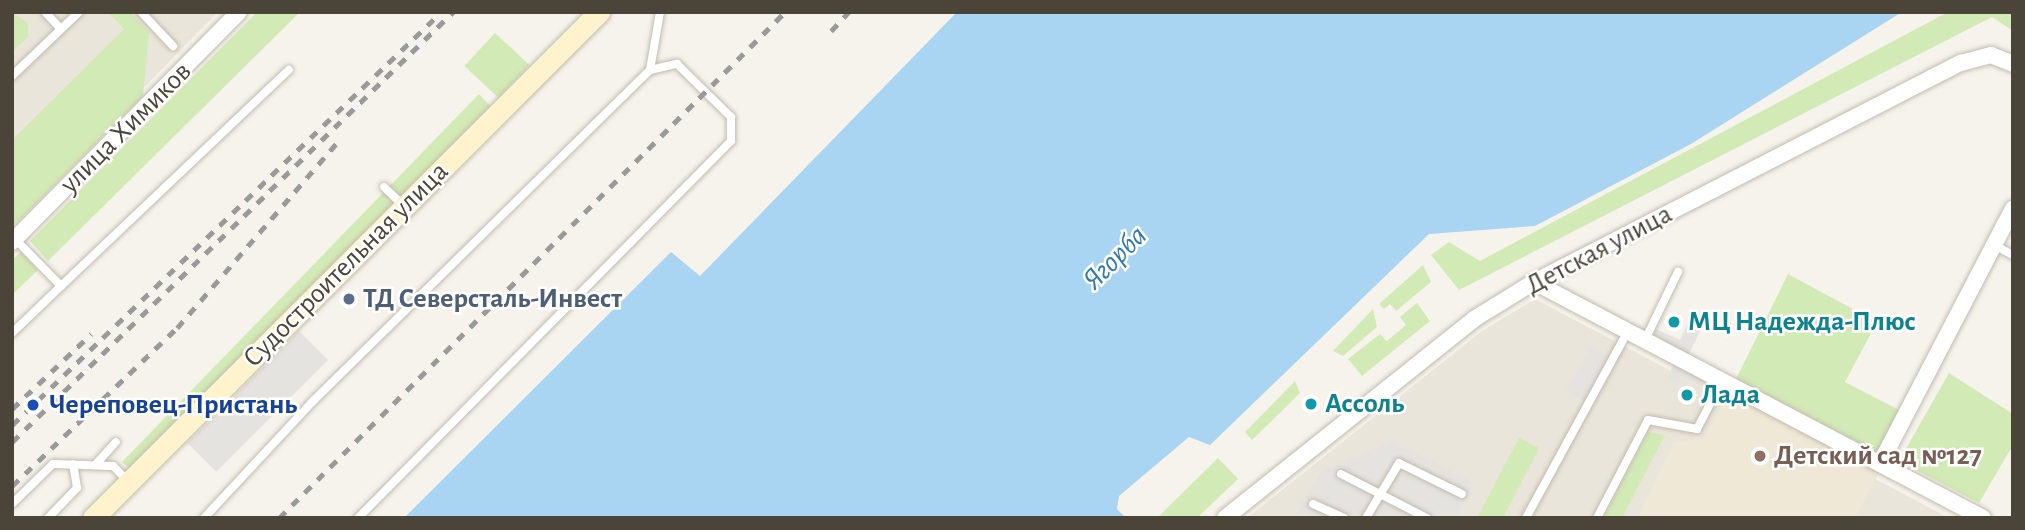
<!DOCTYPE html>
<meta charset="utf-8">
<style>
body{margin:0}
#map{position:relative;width:2025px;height:530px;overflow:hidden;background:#f6f3ec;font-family:"Alegreya Sans",sans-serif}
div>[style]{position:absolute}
.residential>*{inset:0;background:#eae5da}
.education>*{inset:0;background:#efe8d6}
.green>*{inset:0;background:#d2eab5;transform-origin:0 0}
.parking>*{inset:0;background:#e5e3e0;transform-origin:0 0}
.water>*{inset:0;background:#a9d4f2}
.roads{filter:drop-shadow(0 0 2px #c2bbae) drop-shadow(0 0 2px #c2bbae)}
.lane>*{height:8px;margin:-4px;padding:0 4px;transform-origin:4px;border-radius:4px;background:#fff}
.street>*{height:16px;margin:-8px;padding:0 8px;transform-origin:8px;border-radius:8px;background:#fff}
.secondary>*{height:21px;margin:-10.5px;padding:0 10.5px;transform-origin:10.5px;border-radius:10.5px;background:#fff3cd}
.rail>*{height:4.5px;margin-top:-2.25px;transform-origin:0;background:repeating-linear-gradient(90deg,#9a9a9a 0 9px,transparent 0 18px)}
.dots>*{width:19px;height:19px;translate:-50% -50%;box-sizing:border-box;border:4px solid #fff;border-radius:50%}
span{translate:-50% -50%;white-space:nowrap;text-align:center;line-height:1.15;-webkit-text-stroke:5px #fff;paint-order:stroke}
.street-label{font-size:28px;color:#4b4439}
.service-label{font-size:28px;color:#4e5e75;font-weight:700}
.left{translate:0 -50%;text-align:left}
.culture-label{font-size:28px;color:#0d838f;font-weight:700}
.transit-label{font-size:28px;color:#164399;font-weight:700}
.education-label{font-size:28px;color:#785e54;font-weight:700}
.water-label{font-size:30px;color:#2e7ab2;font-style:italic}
.frame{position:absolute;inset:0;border:14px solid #4b4439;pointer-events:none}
</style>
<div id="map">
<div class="residential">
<i style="clip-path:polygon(12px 12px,218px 12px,12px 222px)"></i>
<i style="clip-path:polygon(1535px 299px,1949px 518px,1247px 518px,1482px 331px)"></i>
</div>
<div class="education">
<i style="clip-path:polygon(1729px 392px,1880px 470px,1855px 518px,1637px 518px,1674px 442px,1704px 439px)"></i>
</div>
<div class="green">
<i style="clip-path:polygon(12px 12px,28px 23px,28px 37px,12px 52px)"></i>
<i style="clip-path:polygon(108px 12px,130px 12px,149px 32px,143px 96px,12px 228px,12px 140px,124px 29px)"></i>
<i style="clip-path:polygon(257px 12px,300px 12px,48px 261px,30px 241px)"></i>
<i style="clip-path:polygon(1948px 12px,2013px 12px,2013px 31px,1992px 17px,1459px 290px,1431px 255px,1449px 242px,1480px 261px)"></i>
<i style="left:495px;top:33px;width:47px;height:45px;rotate:43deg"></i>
<i style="clip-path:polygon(479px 94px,491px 107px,129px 468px,122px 462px)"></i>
<i style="clip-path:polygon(21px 252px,38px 270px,12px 295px,12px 260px)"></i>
<i style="clip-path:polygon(1423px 265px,1431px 282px,1396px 311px,1390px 304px,1384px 309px,1379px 304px)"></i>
<i style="clip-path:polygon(1788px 274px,1877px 322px,1845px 382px,1899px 410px,1876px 453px,1736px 379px)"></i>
<i style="clip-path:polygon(1417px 303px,1430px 321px,1362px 376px,1348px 359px,1380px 334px,1387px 341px,1406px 325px,1400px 317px)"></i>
<i style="clip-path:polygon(1373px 309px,1377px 327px,1343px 356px,1333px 351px)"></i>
<i style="clip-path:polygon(1949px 373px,2013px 414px,2013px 445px,1979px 503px,1899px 461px)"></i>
<i style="clip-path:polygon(1295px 381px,1300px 393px,1252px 440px,1245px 432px)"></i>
<i style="clip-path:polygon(1648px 432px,1665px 435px,1622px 518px,1604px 518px)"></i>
<i style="clip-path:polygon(1519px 438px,1539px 448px,1503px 518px,1477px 518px)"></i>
<i style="clip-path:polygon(1218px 458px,1238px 479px,1197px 518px,1157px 518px)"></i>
</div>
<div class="parking">
<i style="clip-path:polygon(1692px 315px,1705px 321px,1688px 356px,1652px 339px,1656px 329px,1680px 340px)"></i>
<i style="left:299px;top:331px;width:41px;height:158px;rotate:45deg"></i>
<i style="left:1592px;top:346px;width:26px;height:51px;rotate:31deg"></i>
<i style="clip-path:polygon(1676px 359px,1712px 378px,1706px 389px,1682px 377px,1677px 385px,1667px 378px)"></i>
<i style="clip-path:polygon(1391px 441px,1474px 482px,1456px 518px,1296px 514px,1321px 472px)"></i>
</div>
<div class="water">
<i style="clip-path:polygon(957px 12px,1902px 12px,1691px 144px,1535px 226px,1429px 234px,1210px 445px,1189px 437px,1119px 496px,1117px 509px,1126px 518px,404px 518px,671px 252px,700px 276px)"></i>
</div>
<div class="roads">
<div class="lane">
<i style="left:45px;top:12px;width:23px;rotate:47deg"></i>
<i style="left:141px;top:12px;width:47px;rotate:46.7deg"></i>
<i style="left:650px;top:70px;width:59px;rotate:-80.2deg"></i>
<i style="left:12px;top:76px;width:93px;rotate:-43.7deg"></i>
<i style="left:384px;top:187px;width:28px;rotate:44deg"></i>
<i style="left:15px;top:239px;width:66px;rotate:45.6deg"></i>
<i style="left:61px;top:286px;width:314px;rotate:-43.5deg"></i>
<i style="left:1994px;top:245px;width:21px;rotate:28deg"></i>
<i style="left:12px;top:333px;width:68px;rotate:-43.8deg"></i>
<i style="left:1645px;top:340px;width:76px;rotate:-64.1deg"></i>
<i style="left:97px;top:463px;width:28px;rotate:-48deg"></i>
<i style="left:1341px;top:474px;width:97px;rotate:27.1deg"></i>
<i style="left:12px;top:504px;width:57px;rotate:-44.3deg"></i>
<i style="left:53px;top:464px;width:60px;rotate:1.9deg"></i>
<i style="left:113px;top:466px;width:21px;rotate:45deg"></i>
<i style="left:1313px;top:504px;width:34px;rotate:24deg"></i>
<i style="left:48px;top:518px;width:42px;rotate:-46deg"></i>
<i style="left:77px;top:488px;width:24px;rotate:-99deg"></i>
<i style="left:204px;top:518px;width:160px;rotate:-47deg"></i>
<i style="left:313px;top:401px;width:472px;rotate:-44.5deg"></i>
<i style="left:650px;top:70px;width:28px;rotate:-13deg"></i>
<i style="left:677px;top:64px;width:76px;rotate:44.5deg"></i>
<i style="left:731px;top:117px;width:24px;rotate:90deg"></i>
<i style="left:731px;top:141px;width:530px;rotate:134.69deg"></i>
<i style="left:1366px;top:518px;width:64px;rotate:-59deg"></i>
<i style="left:1399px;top:463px;width:70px;rotate:26.2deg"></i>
<i style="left:1526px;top:518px;width:213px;rotate:-61.4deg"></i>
<i style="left:1597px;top:518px;width:110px;rotate:-62.5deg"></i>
<i style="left:1648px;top:420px;width:50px;rotate:10.4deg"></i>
<i style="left:1697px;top:429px;width:54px;rotate:-62.5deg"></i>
</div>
<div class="street">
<i style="left:12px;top:242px;width:323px;rotate:-45.4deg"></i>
<i style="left:1534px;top:282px;width:507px;rotate:27.73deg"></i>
<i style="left:1880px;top:464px;width:288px;rotate:-62.5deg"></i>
<i style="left:1225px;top:518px;width:319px;rotate:-38.6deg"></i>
<i style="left:1474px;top:319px;width:70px;rotate:-31.7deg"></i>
<i style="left:1534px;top:282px;width:480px;rotate:-27.2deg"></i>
<i style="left:1961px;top:63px;width:31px;rotate:-15deg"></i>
<i style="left:1991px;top:55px;width:24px;rotate:22deg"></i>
</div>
<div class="secondary">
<i style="left:93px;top:518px;width:716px;rotate:-45deg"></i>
</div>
</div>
<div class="rail">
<i style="left:831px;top:31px;width:26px;rotate:-47deg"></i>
<i style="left:12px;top:409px;width:109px;rotate:-43.5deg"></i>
<i style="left:12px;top:425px;width:588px;rotate:-43.9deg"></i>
<i style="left:12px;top:442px;width:616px;rotate:-44.28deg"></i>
<i style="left:12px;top:486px;width:228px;rotate:-43.8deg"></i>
<i style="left:177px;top:328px;width:251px;rotate:-49.2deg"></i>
<i style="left:279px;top:518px;width:716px;rotate:-45deg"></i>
</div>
<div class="dots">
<i style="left:349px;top:299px;background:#5c6f8a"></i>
<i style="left:1674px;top:322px;background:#0f9aa8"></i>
<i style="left:1687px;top:395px;background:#0f9aa8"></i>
<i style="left:1311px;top:404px;background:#0f9aa8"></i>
<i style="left:33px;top:405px;background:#1a4fb4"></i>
<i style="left:1760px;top:456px;background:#8d6e63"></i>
</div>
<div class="street-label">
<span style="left:126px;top:128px;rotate:-45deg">улица Химиков</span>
<span style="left:1599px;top:250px;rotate:-28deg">Детская улица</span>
<span style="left:346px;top:265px;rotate:-45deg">Судостроительная улица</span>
</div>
<div class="service-label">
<span class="left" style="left:363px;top:299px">ТД Северсталь-Инвест</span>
</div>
<div class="culture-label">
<span class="left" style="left:1688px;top:322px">МЦ Надежда-Плюс</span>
<span class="left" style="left:1701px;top:395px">Лада</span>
<span class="left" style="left:1325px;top:404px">Ассоль</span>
</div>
<div class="transit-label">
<span class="left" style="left:49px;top:405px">Череповец-Пристань</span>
</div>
<div class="education-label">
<span class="left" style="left:1774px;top:456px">Детский сад №127</span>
</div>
<div class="water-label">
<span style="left:1115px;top:258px;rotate:-45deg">Ягорба</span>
</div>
<div class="frame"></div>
</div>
